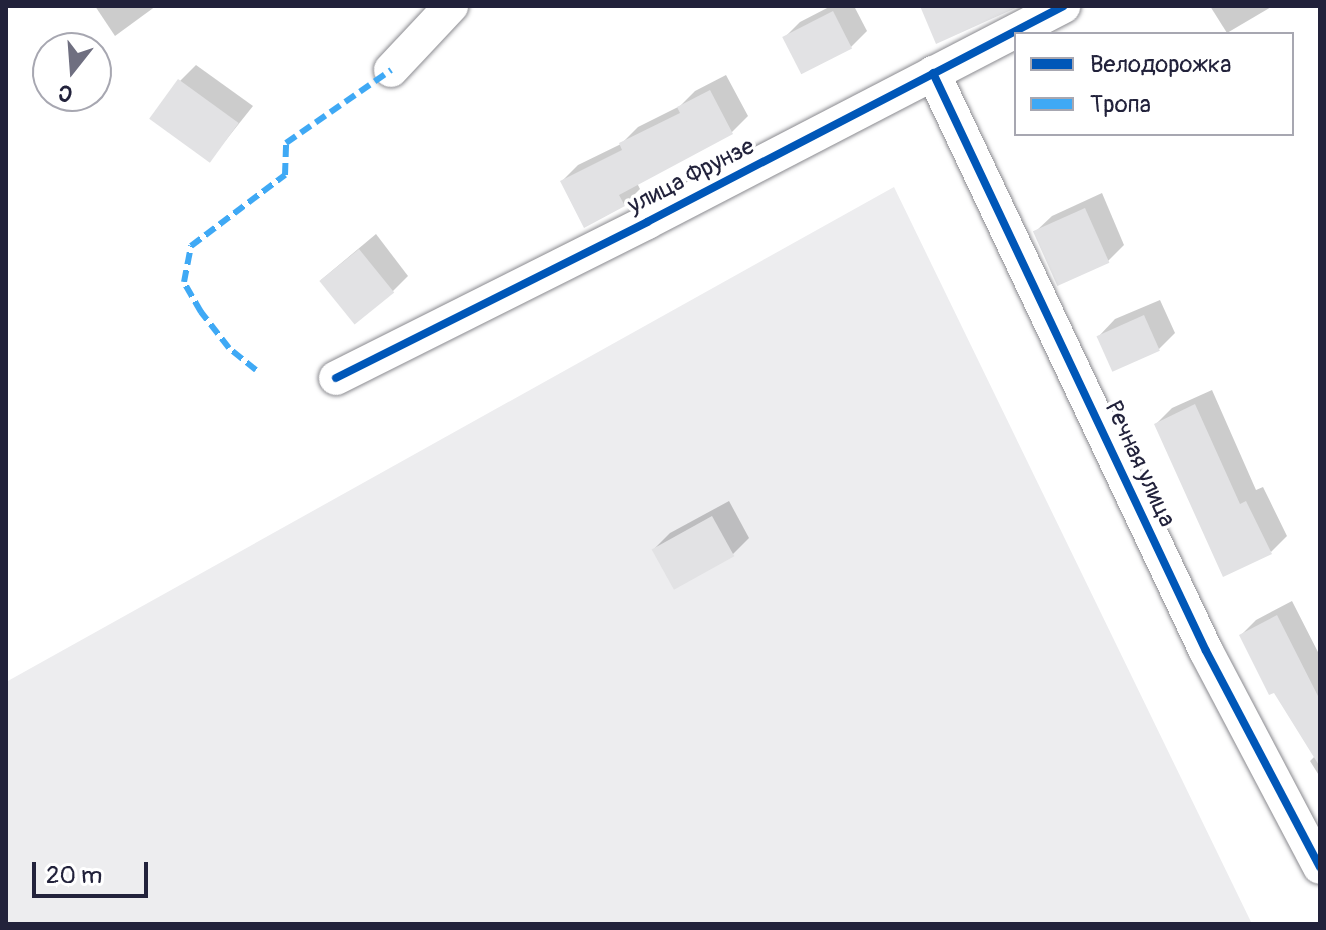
<!DOCTYPE html>
<meta charset="utf-8">
<style>
body{margin:0}
#map{position:relative;width:1326px;height:930px;overflow:hidden;background:#fff;font-family:Pangolin,sans-serif}
div>[style]{position:absolute}
.green>*{inset:0;background:#ededef}
.shadow>*{inset:0;background:#0003}
.building>*{inset:0;background:#e2e2e4;transform-origin:0 0}
.roads{filter:drop-shadow(0 0 2px #8a8a8f) drop-shadow(0 0 2px #8a8a8f)}
.minor>*{height:34px;margin:-17px;padding:0 17px;transform-origin:17px;border-radius:17px;background:#fff}
.quiet>*{height:6px;margin-top:-3px;transform-origin:0;background:repeating-linear-gradient(90deg,#3fa9f5 0 12px,transparent 0 18px)}
.cycleway>*{height:8px;margin:-4px;padding:0 4px;transform-origin:4px;border-radius:4px;background:#0057b8}
span{translate:-50% -50%;white-space:nowrap;text-align:center;line-height:1.15;-webkit-text-stroke:7px #fff;paint-order:stroke}
.street-label{font-size:24px;color:#22223b}
.frame{position:absolute;inset:0;border:8px solid #22223b;pointer-events:none}
.legend{position:absolute;left:1014px;top:32px;width:280px;height:104px;box-sizing:border-box;background:#fff;border:2px solid #a7a7b1;margin:0;padding:10px 14px;list-style:none;font-size:24px;color:#22223b}
.legend li{display:flex;align-items:center;gap:16px;height:40px}
.legend b{width:40px;border:2px solid #a7a7b1}
.north{position:absolute;left:32px;top:32px;width:80px;height:80px;box-sizing:border-box;background:#fff;border:2px solid #a7a7b1;border-radius:50%;rotate:197deg;font-size:22px;font-weight:700;line-height:32px;text-align:center;color:#22223b}
.north::after{content:'';display:block;margin:auto;width:28px;height:36px;background:#6f6f80;clip-path:polygon(50% 0,100% 100%,50% 72%,0 100%)}
.scale{position:absolute;left:32px;top:862px;width:116px;height:36px;box-sizing:border-box;border:4px solid #22223b;border-top:0;padding-left:10px;font-size:24px;line-height:28px;white-space:nowrap;color:#22223b;-webkit-text-stroke:6px #fff;paint-order:stroke}
</style>
<div id="map">
<div class="green">
<i style="clip-path:polygon(894px 187px,1252px 924px,6px 924px,6px 682px)"></i>
</div>
<div class="shadow">
<i style="clip-path:polygon(95px 6px,156px 6px,115px 36px)"></i>
<i style="clip-path:polygon(831px 6px,854px 6px,867px 31px,851px 47px,784px 38px,800px 22px)"></i>
<i style="clip-path:polygon(1210px 6px,1273px 6px,1227px 33px)"></i>
<i style="clip-path:polygon(196px 65px,253px 106px,210px 160px,180px 81px)"></i>
<i style="clip-path:polygon(726px 75px,748px 116px,732px 132px,637px 183px,640px 189px,624px 205px,562px 181px,578px 165px,621px 144px,638px 127px,680px 106px,695px 91px)"></i>
<i style="clip-path:polygon(1102px 193px,1124px 245px,1108px 261px,1058px 283px,1035px 232px,1052px 216px)"></i>
<i style="clip-path:polygon(376px 234px,408px 276px,392px 292px,321px 280px)"></i>
<i style="clip-path:polygon(1160px 300px,1175px 333px,1159px 349px,1114px 369px,1099px 336px,1115px 319px)"></i>
<i style="clip-path:polygon(1212px 390px,1256px 490px,1263px 487px,1287px 536px,1271px 552px,1156px 424px,1172px 408px)"></i>
<i style="clip-path:polygon(729px 501px,749px 538px,733px 554px,654px 549px,670px 533px)"></i>
<i style="clip-path:polygon(1292px 601px,1320px 656px,1320px 777px,1310px 761px,1315px 756px,1241px 635px,1256px 620px)"></i>
</div>
<div class="building">
<i style="clip-path:polygon(920px 6px,1020px 6px,936px 44px)"></i>
<i style="left:833px;top:11px;width:42px;height:57px;rotate:63deg"></i>
<i style="left:178px;top:79px;width:75px;height:49px;rotate:36deg"></i>
<i style="clip-path:polygon(710px 90px,733px 134px,619px 195px,625px 206px,584px 228px,560px 181px,622px 150px,619px 143px,680px 113px,677px 107px)"></i>
<i style="left:1085px;top:208px;width:60px;height:57px;rotate:66deg"></i>
<i style="left:359px;top:249px;width:56px;height:51px;rotate:51deg"></i>
<i style="left:1144px;top:315px;width:39px;height:52px;rotate:66deg"></i>
<i style="clip-path:polygon(1195px 404px,1240px 504px,1246px 501px,1272px 554px,1223px 577px,1154px 424px)"></i>
<i style="left:712px;top:516px;width:46px;height:69px;rotate:61deg"></i>
<i style="clip-path:polygon(1277px 615px,1320px 700px,1320px 767px,1274px 693px,1269px 695px,1239px 635px)"></i>
</div>
<div class="roads">
<div class="minor">
<i style="left:391px;top:70px;width:88px;rotate:-46.8deg"></i>
<i style="left:933px;top:73px;width:639px;rotate:64.72deg"></i>
<i style="left:1206px;top:651px;width:244px;rotate:62.2deg"></i>
<i style="left:336px;top:378px;width:348px;rotate:-26.6deg"></i>
<i style="left:647px;top:222px;width:469px;rotate:-27.4deg"></i>
</div>
</div>
<div class="quiet">
<i style="left:256px;top:370px;width:35px;rotate:-141deg"></i>
<i style="left:229px;top:348px;width:46px;rotate:-127.9deg"></i>
<i style="left:201px;top:312px;width:34px;rotate:-120deg"></i>
<i style="left:184px;top:282px;width:37px;rotate:-79deg"></i>
<i style="left:191px;top:246px;width:118px;rotate:-37.1deg"></i>
<i style="left:285px;top:175px;width:32px;rotate:-88deg"></i>
<i style="left:286px;top:143px;width:128px;rotate:-34.8deg"></i>
</div>
<div class="cycleway">
<i style="left:933px;top:73px;width:639px;rotate:64.72deg"></i>
<i style="left:1206px;top:651px;width:244px;rotate:62.2deg"></i>
<i style="left:336px;top:378px;width:348px;rotate:-26.6deg"></i>
<i style="left:647px;top:222px;width:469px;rotate:-27.4deg"></i>
</div>
<div class="street-label">
<span style="left:691px;top:176px;rotate:-27deg">улица Фрунзе</span>
<span style="left:1140px;top:464px;rotate:65deg">Речная улица</span>
</div>
<div class="frame"></div>
<ul class="legend">
<li><b style="height:10px;background:#0057b8"></b>Велодорожка</li>
<li><b style="height:10px;background:#3fa9f5"></b>Тропа</li>
</ul>
<div class="north">С</div>
<div class="scale">20 m</div>
</div>
